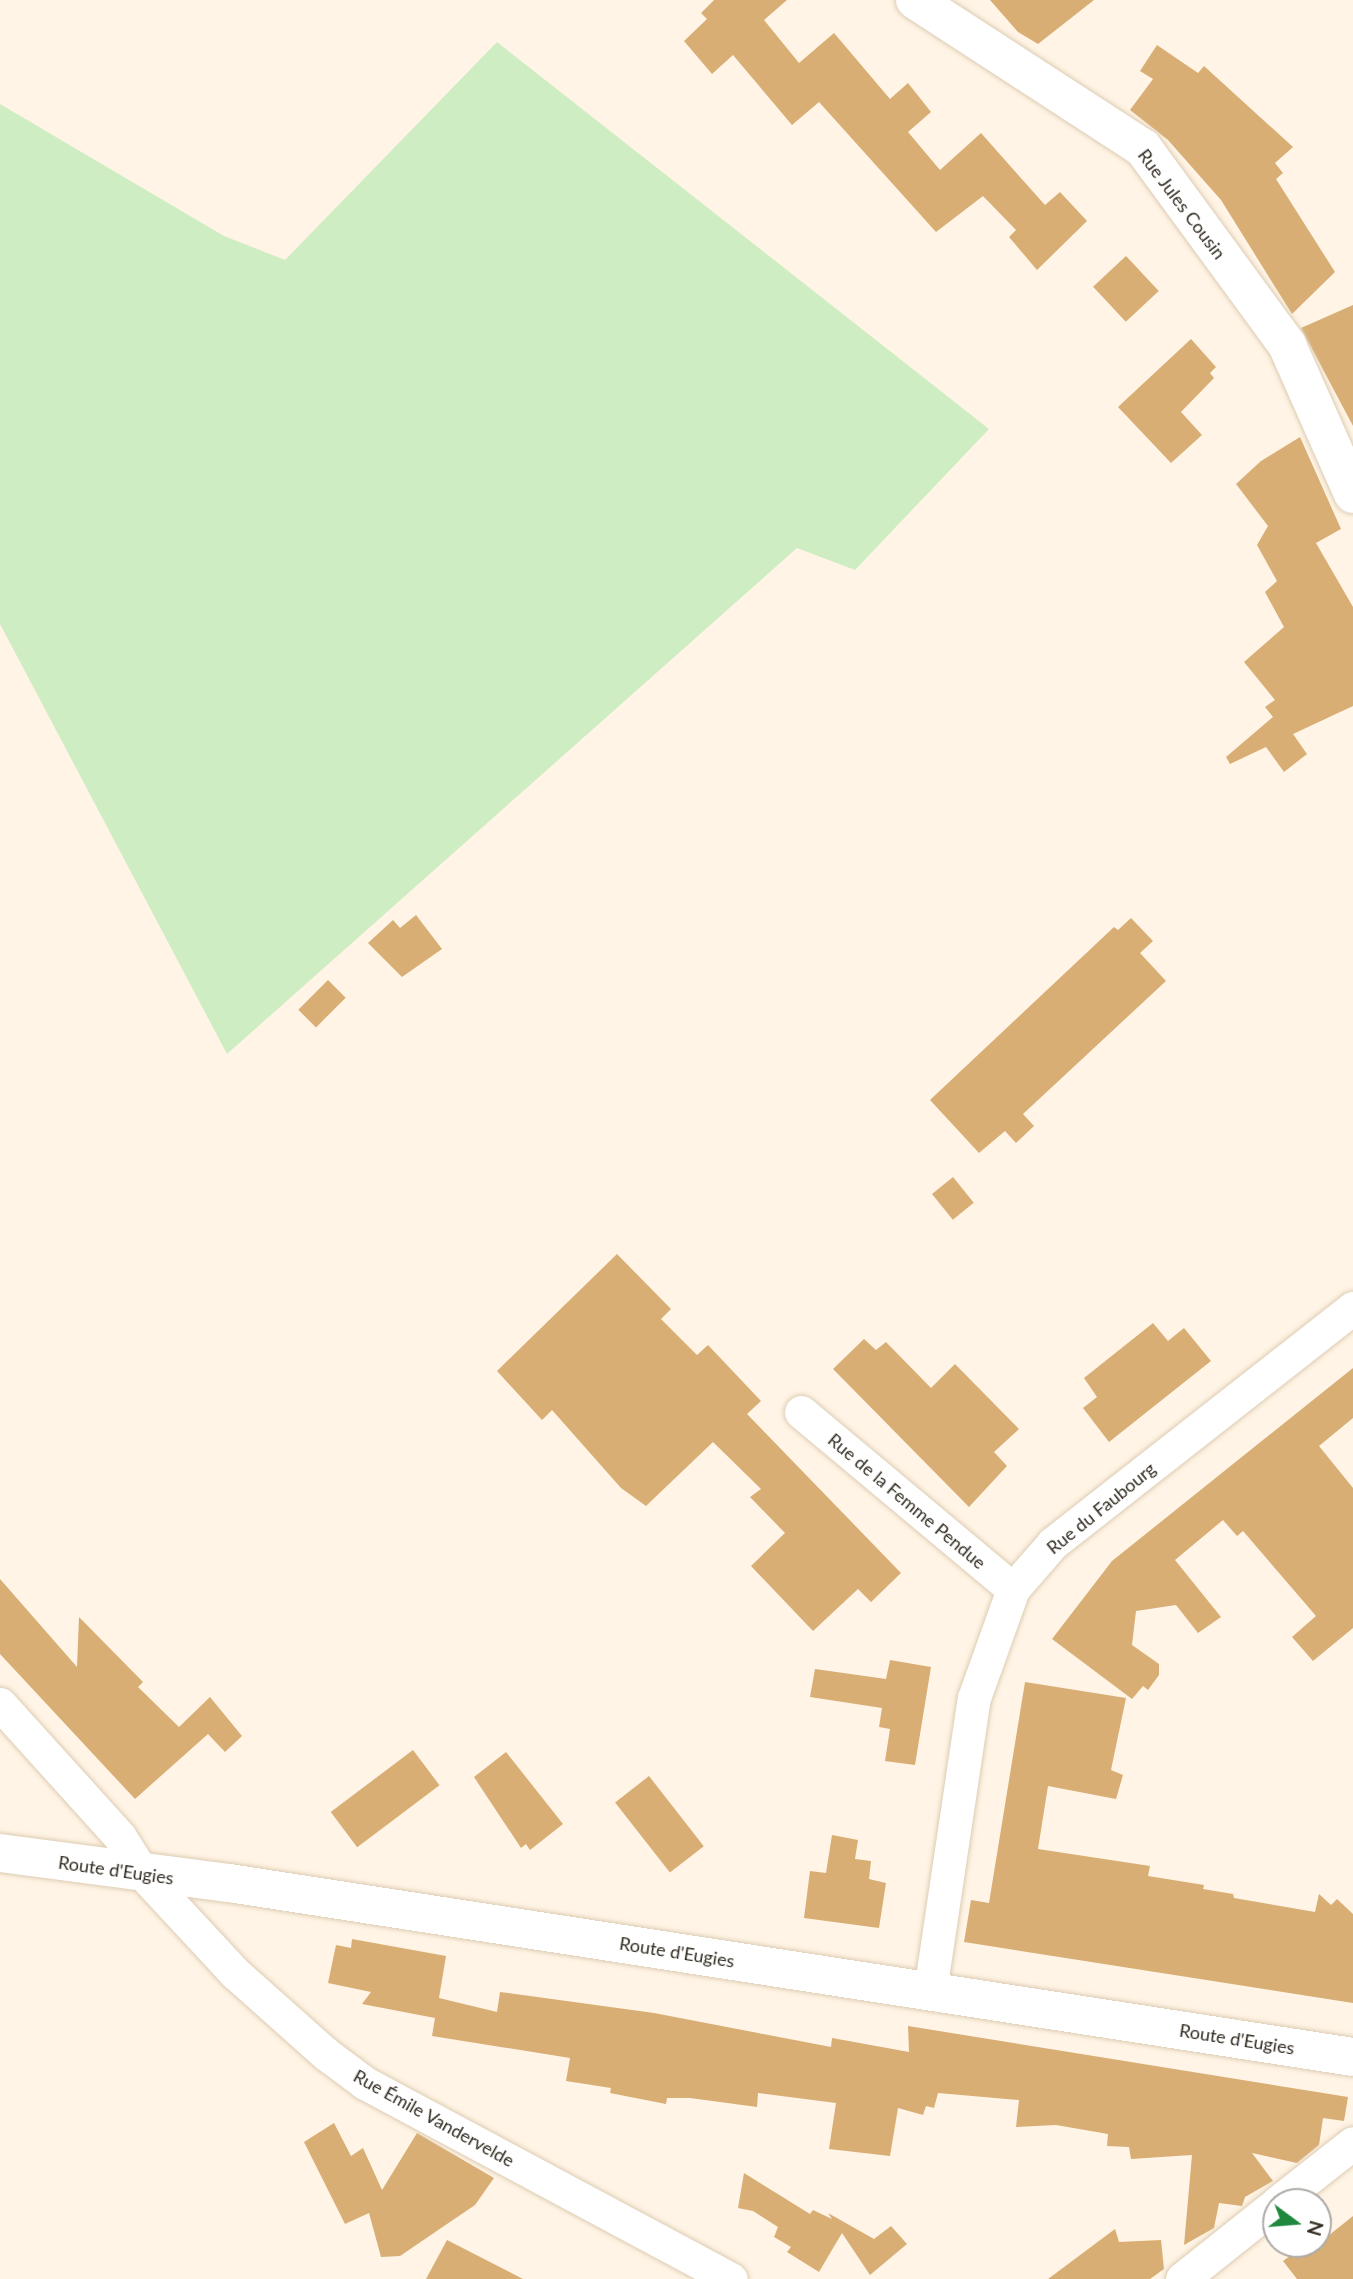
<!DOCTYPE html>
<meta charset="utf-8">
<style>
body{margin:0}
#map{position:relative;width:1353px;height:2279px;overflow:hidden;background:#fff4e5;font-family:Lato,sans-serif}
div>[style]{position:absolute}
.green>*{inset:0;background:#ceedc3}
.building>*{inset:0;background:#d8ae75;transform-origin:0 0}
.roads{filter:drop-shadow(0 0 2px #ddccb3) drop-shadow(0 0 2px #ddccb3)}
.street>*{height:33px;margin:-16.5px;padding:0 16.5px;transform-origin:16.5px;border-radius:16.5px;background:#fff}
.secondary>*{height:38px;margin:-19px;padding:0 19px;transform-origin:19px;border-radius:19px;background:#fff}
span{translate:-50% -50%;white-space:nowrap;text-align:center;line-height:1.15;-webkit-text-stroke:5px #fff;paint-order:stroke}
.street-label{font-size:18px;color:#312b21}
.north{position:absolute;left:1262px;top:2188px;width:70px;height:70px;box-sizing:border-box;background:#fff;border:2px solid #adaaa6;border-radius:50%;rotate:106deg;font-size:19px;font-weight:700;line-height:28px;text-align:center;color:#312b21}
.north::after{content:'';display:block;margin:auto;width:24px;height:32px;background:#1f883e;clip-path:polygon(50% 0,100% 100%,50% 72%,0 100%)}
</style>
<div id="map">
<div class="green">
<i style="clip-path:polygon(497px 42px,989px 429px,855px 570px,797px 548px,227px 1054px,0 624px,0 104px,224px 236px,285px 260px)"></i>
</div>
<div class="building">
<i style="clip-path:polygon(714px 0,787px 0,764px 20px,799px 63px,834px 33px,890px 99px,908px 83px,931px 112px,908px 132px,940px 170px,981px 133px,1045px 205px,1060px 192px,1087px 221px,1037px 270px,1009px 237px,1016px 230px,983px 196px,936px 232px,819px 102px,792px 125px,733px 55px,712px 74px,684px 41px,707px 19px,701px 13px)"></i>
<i style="clip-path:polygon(990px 0,1094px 0,1038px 44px,1018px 32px)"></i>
<i style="clip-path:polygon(1157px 45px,1198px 73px,1204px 66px,1293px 147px,1275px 163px,1283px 173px,1276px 179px,1335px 272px,1292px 314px,1221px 200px,1168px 140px,1130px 110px,1153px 79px,1140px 71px)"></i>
<i style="left:1126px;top:256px;width:48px;height:45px;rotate:47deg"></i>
<i style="clip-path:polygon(1353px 305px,1353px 426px,1301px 328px)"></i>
<i style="clip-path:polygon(1191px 339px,1216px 367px,1210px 373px,1214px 378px,1181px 412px,1202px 435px,1171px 463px,1118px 407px)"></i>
<i style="clip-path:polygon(1300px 437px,1341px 529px,1316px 543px,1353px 607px,1353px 706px,1293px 734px,1307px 754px,1284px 772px,1266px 747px,1230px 764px,1226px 757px,1273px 717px,1265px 707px,1275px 700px,1244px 662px,1284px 627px,1265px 592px,1277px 581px,1257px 545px,1268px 526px,1236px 484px,1261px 461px)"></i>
<i style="clip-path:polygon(416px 915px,442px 949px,402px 977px,368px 943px,393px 920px,400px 928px)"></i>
<i style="clip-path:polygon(1131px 918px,1153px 941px,1140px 953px,1166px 981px,1023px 1114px,1034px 1126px,1016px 1143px,1005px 1131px,979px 1153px,930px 1100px,1114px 927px,1118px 930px)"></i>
<i style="left:328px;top:980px;width:25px;height:42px;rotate:45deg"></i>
<i style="left:953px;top:1177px;width:33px;height:27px;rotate:51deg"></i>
<i style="clip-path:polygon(617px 1254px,671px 1309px,661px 1319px,697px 1355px,708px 1345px,761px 1401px,747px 1414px,901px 1573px,871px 1602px,858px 1589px,813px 1631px,751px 1566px,785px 1533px,750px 1497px,761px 1489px,713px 1442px,646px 1506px,621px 1488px,552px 1410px,542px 1420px,497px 1371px)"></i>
<i style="clip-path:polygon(1153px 1323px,1168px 1341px,1184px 1328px,1211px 1361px,1109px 1442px,1083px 1408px,1097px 1397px,1084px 1378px)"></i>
<i style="clip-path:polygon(864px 1339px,876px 1350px,886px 1342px,931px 1388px,955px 1364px,1019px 1429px,994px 1452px,1007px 1466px,969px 1507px,833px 1369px)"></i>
<i style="clip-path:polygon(1353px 1368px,1353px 1418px,1319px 1446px,1353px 1488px,1353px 1628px,1313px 1661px,1292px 1637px,1316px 1616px,1243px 1531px,1237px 1536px,1223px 1520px,1175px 1560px,1221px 1617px,1198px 1633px,1176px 1605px,1136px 1611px,1132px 1645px,1159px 1664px,1159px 1675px,1148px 1690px,1143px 1686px,1132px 1699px,1052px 1639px,1112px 1561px)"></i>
<i style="clip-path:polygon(0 1579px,77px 1667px,79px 1617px,143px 1682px,138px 1687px,179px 1727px,210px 1697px,242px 1736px,225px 1752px,208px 1734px,135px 1799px,0 1654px)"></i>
<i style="clip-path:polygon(890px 1660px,931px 1667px,915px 1765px,885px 1761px,890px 1729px,879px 1727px,882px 1708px,810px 1697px,815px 1669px,886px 1679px)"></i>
<i style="clip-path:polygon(1025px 1682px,1126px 1698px,1111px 1770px,1123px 1775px,1116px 1799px,1048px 1786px,1038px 1849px,1150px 1866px,1148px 1876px,1204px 1885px,1203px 1889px,1233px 1894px,1234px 1898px,1315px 1912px,1319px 1894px,1331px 1905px,1337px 1899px,1353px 1914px,1353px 2003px,964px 1942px,971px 1900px,989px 1903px)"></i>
<i style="left:413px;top:1750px;width:44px;height:103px;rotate:53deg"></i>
<i style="clip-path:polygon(506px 1752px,563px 1824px,530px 1850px,526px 1844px,521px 1848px,474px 1777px)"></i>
<i style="left:649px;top:1776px;width:89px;height:43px;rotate:52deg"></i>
<i style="clip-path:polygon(832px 1835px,858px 1840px,855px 1859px,871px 1861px,869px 1879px,886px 1883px,879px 1928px,804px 1918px,810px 1871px,826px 1873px)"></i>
<i style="clip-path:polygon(352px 1939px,446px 1956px,439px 1998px,497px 2012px,500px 1992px,654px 2013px,831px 2047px,832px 2038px,909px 2052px,908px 2026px,1348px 2097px,1344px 2121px,1323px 2118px,1319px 2145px,1297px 2163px,1252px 2153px,1273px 2181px,1245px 2197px,1242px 2206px,1219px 2203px,1214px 2228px,1184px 2245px,1192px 2155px,1131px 2159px,1129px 2147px,1107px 2146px,1108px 2134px,1056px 2125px,1016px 2127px,1019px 2100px,938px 2093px,934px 2108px,926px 2106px,923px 2115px,898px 2108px,890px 2156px,829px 2149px,836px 2103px,758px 2093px,757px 2107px,690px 2098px,667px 2098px,666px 2104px,610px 2093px,611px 2088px,566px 2081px,570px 2058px,432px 2036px,435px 2018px,362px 2004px,371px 1992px,328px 1983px,336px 1945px,351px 1948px)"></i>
<i style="clip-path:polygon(334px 2123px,351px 2156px,363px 2148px,382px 2190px,417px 2133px,494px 2178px,475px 2205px,400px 2256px,381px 2257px,369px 2213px,345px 2224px,304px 2142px)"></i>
<i style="clip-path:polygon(744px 2173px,810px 2214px,813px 2210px,832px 2219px,828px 2213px,874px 2239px,891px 2226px,907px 2244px,870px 2275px,842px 2233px,819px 2272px,787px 2252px,791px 2247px,774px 2237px,778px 2227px,753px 2211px,738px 2208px)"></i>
<i style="clip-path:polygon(1353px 2216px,1353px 2279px,1297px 2279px,1283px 2261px,1306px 2244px,1318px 2244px)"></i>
<i style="clip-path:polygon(1115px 2229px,1119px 2242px,1161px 2240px,1164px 2269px,1150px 2279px,1048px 2279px)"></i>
<i style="clip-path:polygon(447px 2240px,523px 2279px,426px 2279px)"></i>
</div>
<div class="roads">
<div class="street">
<i style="left:801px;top:1412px;width:276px;rotate:39.9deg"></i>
<i style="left:0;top:1704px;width:179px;rotate:47.9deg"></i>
<i style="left:120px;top:1837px;width:45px;rotate:57.7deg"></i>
<i style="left:144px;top:1875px;width:134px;rotate:47.1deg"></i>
<i style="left:235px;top:1973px;width:122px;rotate:41.7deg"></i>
<i style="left:326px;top:2054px;width:49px;rotate:36.6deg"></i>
<i style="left:365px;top:2083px;width:415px;rotate:28.2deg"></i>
<i style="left:930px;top:1991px;width:296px;rotate:-81.5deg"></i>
<i style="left:974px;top:1698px;width:116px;rotate:-70.3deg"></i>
<i style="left:1013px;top:1589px;width:61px;rotate:-49deg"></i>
<i style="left:1053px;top:1543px;width:381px;rotate:-38.1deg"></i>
<i style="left:1278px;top:2202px;width:95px;rotate:-38.2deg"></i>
<i style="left:1182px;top:2279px;width:120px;rotate:-38.6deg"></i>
</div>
<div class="secondary">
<i style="left:915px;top:0;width:272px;rotate:33deg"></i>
<i style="left:1143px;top:148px;width:244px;rotate:53.8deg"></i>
<i style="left:1287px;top:345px;width:163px;rotate:66.1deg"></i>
<i style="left:0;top:1853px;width:231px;rotate:7.5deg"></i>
<i style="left:229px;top:1883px;width:1137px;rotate:8.8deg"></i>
</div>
</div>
<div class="street-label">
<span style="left:1182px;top:204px;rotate:53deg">Rue Jules Cousin</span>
<span style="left:907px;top:1501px;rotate:40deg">Rue de la Femme Pendue</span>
<span style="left:1101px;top:1508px;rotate:-39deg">Rue du Faubourg</span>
<span style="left:116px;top:1870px;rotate:8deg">Route d'Eugies</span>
<span style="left:677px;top:1952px;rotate:9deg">Route d'Eugies</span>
<span style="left:1237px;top:2039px;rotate:9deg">Route d'Eugies</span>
<span style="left:434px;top:2118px;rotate:29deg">Rue Émile Vandervelde</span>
</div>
<div class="north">N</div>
</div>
